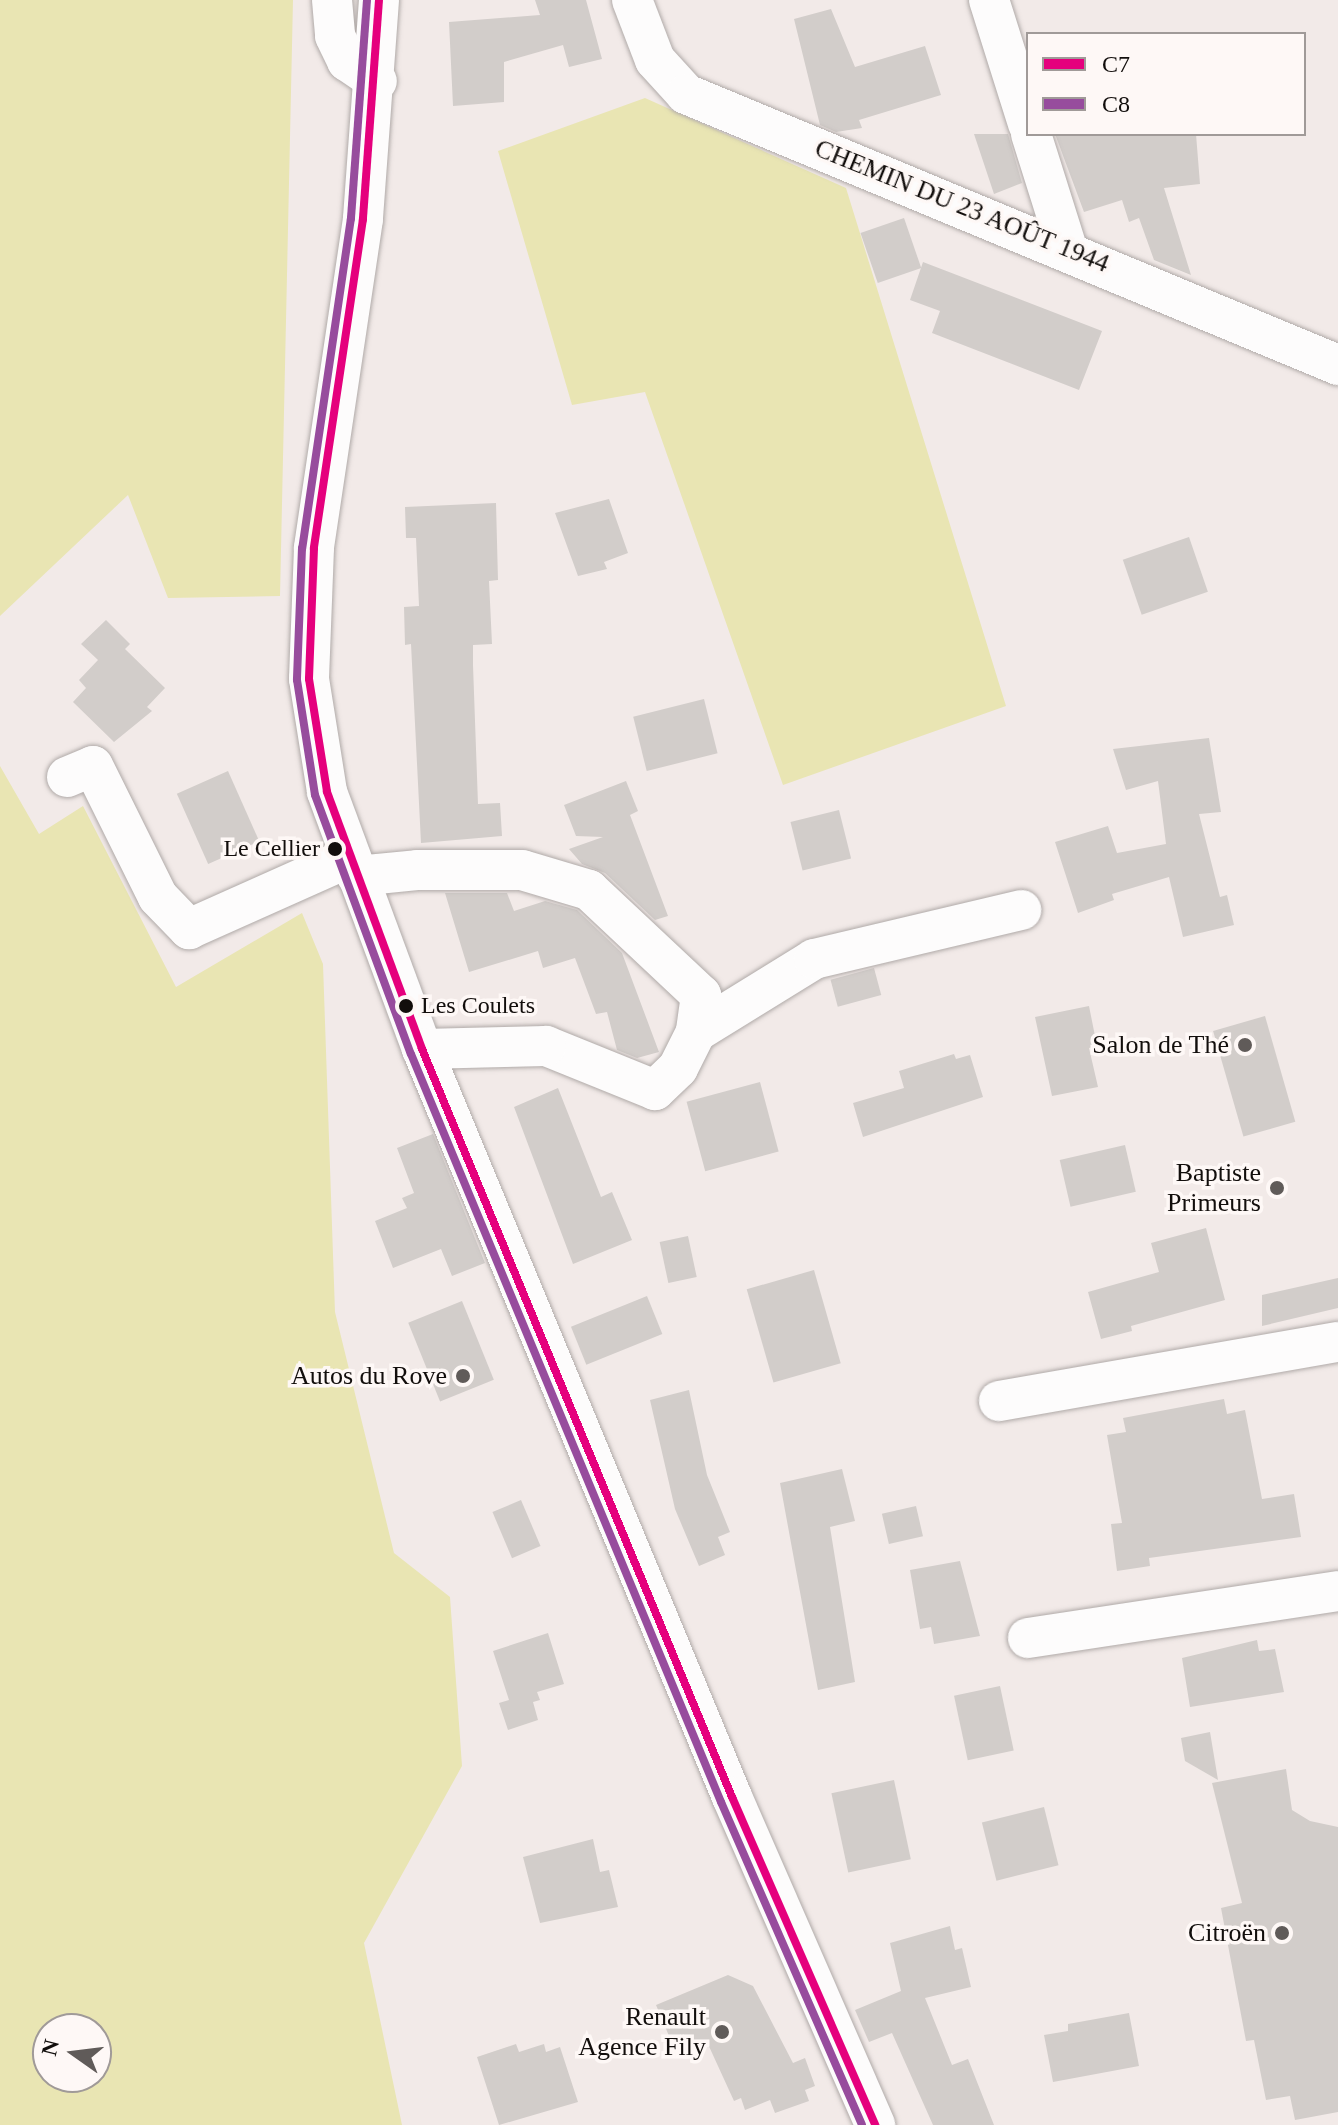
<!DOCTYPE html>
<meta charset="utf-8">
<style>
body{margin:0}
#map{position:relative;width:1338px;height:2125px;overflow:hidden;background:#f2eae8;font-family:Georgia,serif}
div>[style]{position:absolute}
.green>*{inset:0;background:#e9e5b3}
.building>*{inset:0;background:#d2cdca;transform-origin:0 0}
.roads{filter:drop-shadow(0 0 2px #b0aaa8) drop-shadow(0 0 2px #b0aaa8)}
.minor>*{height:40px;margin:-20px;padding:0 20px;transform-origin:20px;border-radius:20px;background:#fdfcfc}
.bus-1>*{height:8px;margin:-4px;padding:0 4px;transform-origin:4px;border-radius:4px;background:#e5007d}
.bus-2>*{height:8px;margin:-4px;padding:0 4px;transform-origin:4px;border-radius:4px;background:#974c9d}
.dots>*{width:22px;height:22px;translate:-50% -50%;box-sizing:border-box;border:4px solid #fef8f6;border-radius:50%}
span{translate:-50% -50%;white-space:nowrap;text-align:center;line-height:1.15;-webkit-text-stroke:7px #fef8f6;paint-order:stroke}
.bus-label{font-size:24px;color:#120e0c}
.right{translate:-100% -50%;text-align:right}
.left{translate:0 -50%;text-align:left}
.street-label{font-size:26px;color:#120e0c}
.poi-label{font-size:26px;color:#120e0c}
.legend{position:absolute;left:1026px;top:32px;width:280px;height:104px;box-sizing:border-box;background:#fef8f6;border:2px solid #a09a98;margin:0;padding:10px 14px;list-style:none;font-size:24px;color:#120e0c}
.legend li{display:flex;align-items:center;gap:16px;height:40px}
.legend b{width:40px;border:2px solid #a09a98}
.north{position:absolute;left:32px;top:2013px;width:80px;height:80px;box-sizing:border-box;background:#fef8f6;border:2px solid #a09a98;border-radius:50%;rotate:284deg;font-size:22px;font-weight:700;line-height:32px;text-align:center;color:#120e0c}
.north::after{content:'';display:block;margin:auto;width:28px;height:36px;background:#605b59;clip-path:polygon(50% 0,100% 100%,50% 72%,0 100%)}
</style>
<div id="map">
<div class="green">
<i style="clip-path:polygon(0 0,293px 0,280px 596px,168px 598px,128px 495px,0 616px)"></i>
<i style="clip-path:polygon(645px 98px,846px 188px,1006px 706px,783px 785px,645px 392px,572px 405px,498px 151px)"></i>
<i style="clip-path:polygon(evenodd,0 766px,39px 834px,83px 806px,176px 987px,302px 913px,323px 964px,335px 1312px,394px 1553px,450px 1597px,462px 1766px,364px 1943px,402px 2125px,0 2125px,0 766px,96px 2029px,96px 2077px,48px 2077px,48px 2029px,96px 2029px)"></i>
</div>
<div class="building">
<i style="clip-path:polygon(535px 0,586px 0,602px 59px,569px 67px,563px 45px,504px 62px,504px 102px,453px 106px,449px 22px,540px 15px)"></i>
<i style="clip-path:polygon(831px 9px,855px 67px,925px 46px,941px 95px,859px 120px,862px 128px,836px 132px,820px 125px,794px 19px)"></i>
<i style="clip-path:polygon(974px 134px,1008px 134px,1022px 183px,994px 194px)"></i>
<i style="clip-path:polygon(1055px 134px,1196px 134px,1200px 184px,1164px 188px,1191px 275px,1154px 260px,1139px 218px,1129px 222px,1122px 200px,1084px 212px)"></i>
<i style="left:904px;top:218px;width:53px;height:46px;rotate:71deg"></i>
<i style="clip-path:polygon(923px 262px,1102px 331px,1079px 390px,932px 333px,940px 311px,910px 300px)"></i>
<i style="clip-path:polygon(609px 499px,628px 553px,604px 562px,607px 569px,578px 576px,555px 513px)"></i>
<i style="clip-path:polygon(496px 503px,498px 580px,489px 581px,492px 644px,473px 645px,473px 665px,478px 804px,500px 803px,502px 836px,421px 843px,411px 644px,405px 645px,404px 607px,419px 606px,416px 538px,406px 538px,405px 507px)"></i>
<i style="left:1189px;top:537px;width:58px;height:70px;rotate:71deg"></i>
<i style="clip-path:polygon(106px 620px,130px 644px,125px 649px,165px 688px,147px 707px,152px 711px,114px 742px,73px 702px,86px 688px,79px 680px,98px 660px,81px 644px)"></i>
<i style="left:704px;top:699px;width:56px;height:73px;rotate:76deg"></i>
<i style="clip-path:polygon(1209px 738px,1221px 812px,1199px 814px,1220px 897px,1227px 895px,1234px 925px,1183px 937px,1169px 877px,1112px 894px,1114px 900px,1078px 913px,1055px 842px,1108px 826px,1117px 853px,1166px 844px,1158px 781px,1126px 790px,1113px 749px)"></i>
<i style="left:228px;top:771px;width:77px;height:56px;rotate:66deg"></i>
<i style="clip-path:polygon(626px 781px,638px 811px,630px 815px,668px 916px,655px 920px,605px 873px,582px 864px,569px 849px,603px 837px,576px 836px,564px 805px)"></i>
<i style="left:839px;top:810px;width:50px;height:50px;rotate:76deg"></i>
<i style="clip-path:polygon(445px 893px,507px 893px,514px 911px,545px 901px,577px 910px,622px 953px,659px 1052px,637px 1058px,617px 1050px,607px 1012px,596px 1014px,575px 958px,543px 968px,538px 951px,469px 972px)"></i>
<i style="left:874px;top:968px;width:28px;height:45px;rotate:75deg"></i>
<i style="clip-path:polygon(1089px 1006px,1097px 1046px,1089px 1048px,1098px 1087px,1052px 1096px,1035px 1017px)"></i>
<i style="left:1265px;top:1016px;width:110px;height:54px;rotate:74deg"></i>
<i style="clip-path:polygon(954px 1054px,956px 1059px,970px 1055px,983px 1097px,863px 1137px,853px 1103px,904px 1088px,899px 1071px)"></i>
<i style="left:760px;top:1082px;width:72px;height:76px;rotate:75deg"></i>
<i style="clip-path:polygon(558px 1088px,601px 1197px,612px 1192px,632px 1240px,573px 1264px,514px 1107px)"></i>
<i style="clip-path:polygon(433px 1134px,485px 1263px,452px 1276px,441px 1249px,393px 1268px,375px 1221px,407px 1208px,402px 1198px,414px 1193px,397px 1148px)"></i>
<i style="left:1125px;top:1145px;width:48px;height:67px;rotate:77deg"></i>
<i style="clip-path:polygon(1206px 1228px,1225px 1300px,1131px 1326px,1132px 1331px,1101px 1339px,1088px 1292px,1159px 1272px,1151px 1243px)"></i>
<i style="left:688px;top:1236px;width:42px;height:29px;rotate:78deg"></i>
<i style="left:814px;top:1270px;width:97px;height:70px;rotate:74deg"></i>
<i style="clip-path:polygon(1338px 1278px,1338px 1308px,1262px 1326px,1262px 1295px)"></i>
<i style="left:647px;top:1296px;width:41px;height:82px;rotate:68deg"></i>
<i style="left:462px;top:1301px;width:85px;height:58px;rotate:68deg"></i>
<i style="clip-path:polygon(689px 1390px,707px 1475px,730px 1532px,718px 1537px,725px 1555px,699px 1566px,675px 1509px,650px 1400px)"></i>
<i style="clip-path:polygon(1224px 1399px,1227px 1414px,1245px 1410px,1262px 1499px,1294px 1494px,1301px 1537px,1149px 1558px,1150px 1566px,1117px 1571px,1111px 1524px,1122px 1523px,1107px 1435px,1126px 1432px,1123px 1418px)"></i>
<i style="clip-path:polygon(842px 1469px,855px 1521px,830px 1527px,855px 1682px,818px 1690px,780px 1483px)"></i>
<i style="left:521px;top:1500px;width:50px;height:31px;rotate:67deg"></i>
<i style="left:916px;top:1506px;width:31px;height:35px;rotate:77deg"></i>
<i style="clip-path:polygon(960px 1561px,980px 1636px,934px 1644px,931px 1627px,920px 1629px,910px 1570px)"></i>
<i style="clip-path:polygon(548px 1633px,564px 1684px,537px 1692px,540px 1700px,533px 1702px,538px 1720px,508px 1730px,499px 1703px,509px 1700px,493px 1651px)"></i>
<i style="clip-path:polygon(1257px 1640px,1259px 1651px,1275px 1649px,1284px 1692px,1190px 1707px,1182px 1658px)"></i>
<i style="left:1000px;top:1686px;width:66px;height:47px;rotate:78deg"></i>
<i style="clip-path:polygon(1210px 1732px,1218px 1780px,1185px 1761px,1181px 1738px)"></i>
<i style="clip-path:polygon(1286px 1769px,1292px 1810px,1310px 1821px,1338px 1827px,1338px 2112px,1295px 2120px,1290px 2096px,1266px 2100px,1254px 2040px,1246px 2041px,1221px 1908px,1242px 1903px,1212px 1783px)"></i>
<i style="left:894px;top:1780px;width:81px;height:64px;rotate:78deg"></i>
<i style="left:1044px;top:1807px;width:60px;height:64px;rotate:76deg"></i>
<i style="clip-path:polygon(593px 1839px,600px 1872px,609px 1870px,618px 1907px,540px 1923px,523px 1857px)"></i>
<i style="clip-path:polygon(950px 1926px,955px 1950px,962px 1948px,971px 1987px,925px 1998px,952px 2065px,968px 2059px,994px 2125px,933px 2125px,892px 2033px,869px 2042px,855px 2010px,901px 1991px,890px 1943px)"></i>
<i style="clip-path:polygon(728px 1975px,753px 1986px,793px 2063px,805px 2058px,815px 2086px,805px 2090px,809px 2101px,775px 2113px,770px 2100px,745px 2110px,741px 2098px,734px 2101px,707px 2042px,677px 2055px,656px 2005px)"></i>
<i style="clip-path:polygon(1129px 2013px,1139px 2066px,1053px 2082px,1044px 2035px,1068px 2031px,1068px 2024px)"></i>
<i style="clip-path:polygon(516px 2044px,519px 2052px,544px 2044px,546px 2052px,560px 2047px,578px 2102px,499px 2125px,477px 2057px)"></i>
</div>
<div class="roads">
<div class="minor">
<i style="left:332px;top:0;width:36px;rotate:85deg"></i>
<i style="left:335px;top:36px;width:28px;rotate:64deg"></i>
<i style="left:347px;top:61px;width:36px;rotate:34deg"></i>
<i style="left:379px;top:0;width:220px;rotate:94.2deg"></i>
<i style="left:363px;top:219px;width:333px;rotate:98.5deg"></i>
<i style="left:314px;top:548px;width:131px;rotate:92.2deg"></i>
<i style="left:309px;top:679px;width:114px;rotate:80.9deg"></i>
<i style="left:327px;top:792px;width:274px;rotate:69.7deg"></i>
<i style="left:422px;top:1049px;width:810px;rotate:67.49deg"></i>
<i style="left:732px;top:1797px;width:358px;rotate:66.4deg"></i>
<i style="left:632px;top:0;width:64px;rotate:69deg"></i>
<i style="left:655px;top:60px;width:46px;rotate:47.6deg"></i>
<i style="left:686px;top:94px;width:706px;rotate:22.57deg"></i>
<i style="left:989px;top:0;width:130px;rotate:72.5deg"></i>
<i style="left:1031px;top:134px;width:120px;rotate:72.5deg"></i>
<i style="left:67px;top:777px;width:28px;rotate:-23deg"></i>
<i style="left:93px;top:766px;width:146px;rotate:63.6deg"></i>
<i style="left:158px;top:897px;width:45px;rotate:45.9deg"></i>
<i style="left:189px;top:929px;width:176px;rotate:-24.1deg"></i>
<i style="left:357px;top:876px;width:60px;rotate:-5.7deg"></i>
<i style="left:417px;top:870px;width:105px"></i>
<i style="left:522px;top:870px;width:70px;rotate:16.6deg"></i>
<i style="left:589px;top:890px;width:154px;rotate:43.2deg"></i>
<i style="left:701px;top:995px;width:37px;rotate:98deg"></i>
<i style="left:696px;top:1032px;width:40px;rotate:116.6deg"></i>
<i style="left:678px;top:1068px;width:32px;rotate:136deg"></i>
<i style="left:655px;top:1090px;width:118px;rotate:-158deg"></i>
<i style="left:546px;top:1046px;width:124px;rotate:178.6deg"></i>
<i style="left:696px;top:1032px;width:139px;rotate:-31.7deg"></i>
<i style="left:814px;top:959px;width:213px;rotate:-13.3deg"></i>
<i style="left:999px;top:1401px;width:344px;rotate:-9.9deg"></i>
<i style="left:1028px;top:1638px;width:314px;rotate:-8.6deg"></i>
</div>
</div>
<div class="bus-1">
<i style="left:379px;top:0;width:220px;rotate:94.2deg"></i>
<i style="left:363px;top:219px;width:333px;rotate:98.5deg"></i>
<i style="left:314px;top:548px;width:131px;rotate:92.2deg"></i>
<i style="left:309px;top:679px;width:114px;rotate:80.9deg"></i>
<i style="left:327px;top:792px;width:274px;rotate:69.7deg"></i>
<i style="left:422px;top:1049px;width:810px;rotate:67.49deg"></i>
<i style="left:732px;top:1797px;width:358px;rotate:66.4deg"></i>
</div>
<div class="bus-2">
<i style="left:367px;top:0;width:219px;rotate:94.2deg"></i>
<i style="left:351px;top:218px;width:334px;rotate:98.4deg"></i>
<i style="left:302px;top:548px;width:132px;rotate:92.2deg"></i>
<i style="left:297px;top:680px;width:116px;rotate:81.1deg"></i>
<i style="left:315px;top:795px;width:276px;rotate:69.7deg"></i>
<i style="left:411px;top:1054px;width:810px;rotate:67.49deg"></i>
<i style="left:721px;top:1802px;width:352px;rotate:66.4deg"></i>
</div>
<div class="dots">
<i style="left:335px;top:849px;background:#120e0c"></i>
<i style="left:406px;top:1006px;background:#120e0c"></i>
<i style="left:1245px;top:1045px;background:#605b59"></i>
<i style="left:1277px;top:1188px;background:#605b59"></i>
<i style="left:463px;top:1376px;background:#605b59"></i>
<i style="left:1282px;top:1933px;background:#605b59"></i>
<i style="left:722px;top:2032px;background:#605b59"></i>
</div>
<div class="bus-label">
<span class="right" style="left:320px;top:849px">Le Cellier</span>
<span class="left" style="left:421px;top:1006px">Les Coulets</span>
</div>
<div class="street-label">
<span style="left:962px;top:206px;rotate:22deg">CHEMIN DU 23 AOÛT 1944</span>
</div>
<div class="poi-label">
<span class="right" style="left:1229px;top:1045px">Salon de Thé</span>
<span class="right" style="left:1261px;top:1188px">Baptiste<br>Primeurs</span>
<span class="right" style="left:447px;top:1376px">Autos du Rove</span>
<span class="right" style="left:1266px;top:1933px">Citroën</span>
<span class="right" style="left:706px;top:2032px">Renault<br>Agence Fily</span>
</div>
<ul class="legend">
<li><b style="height:10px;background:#e5007d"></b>C7</li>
<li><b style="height:10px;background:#974c9d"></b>C8</li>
</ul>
<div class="north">N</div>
</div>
